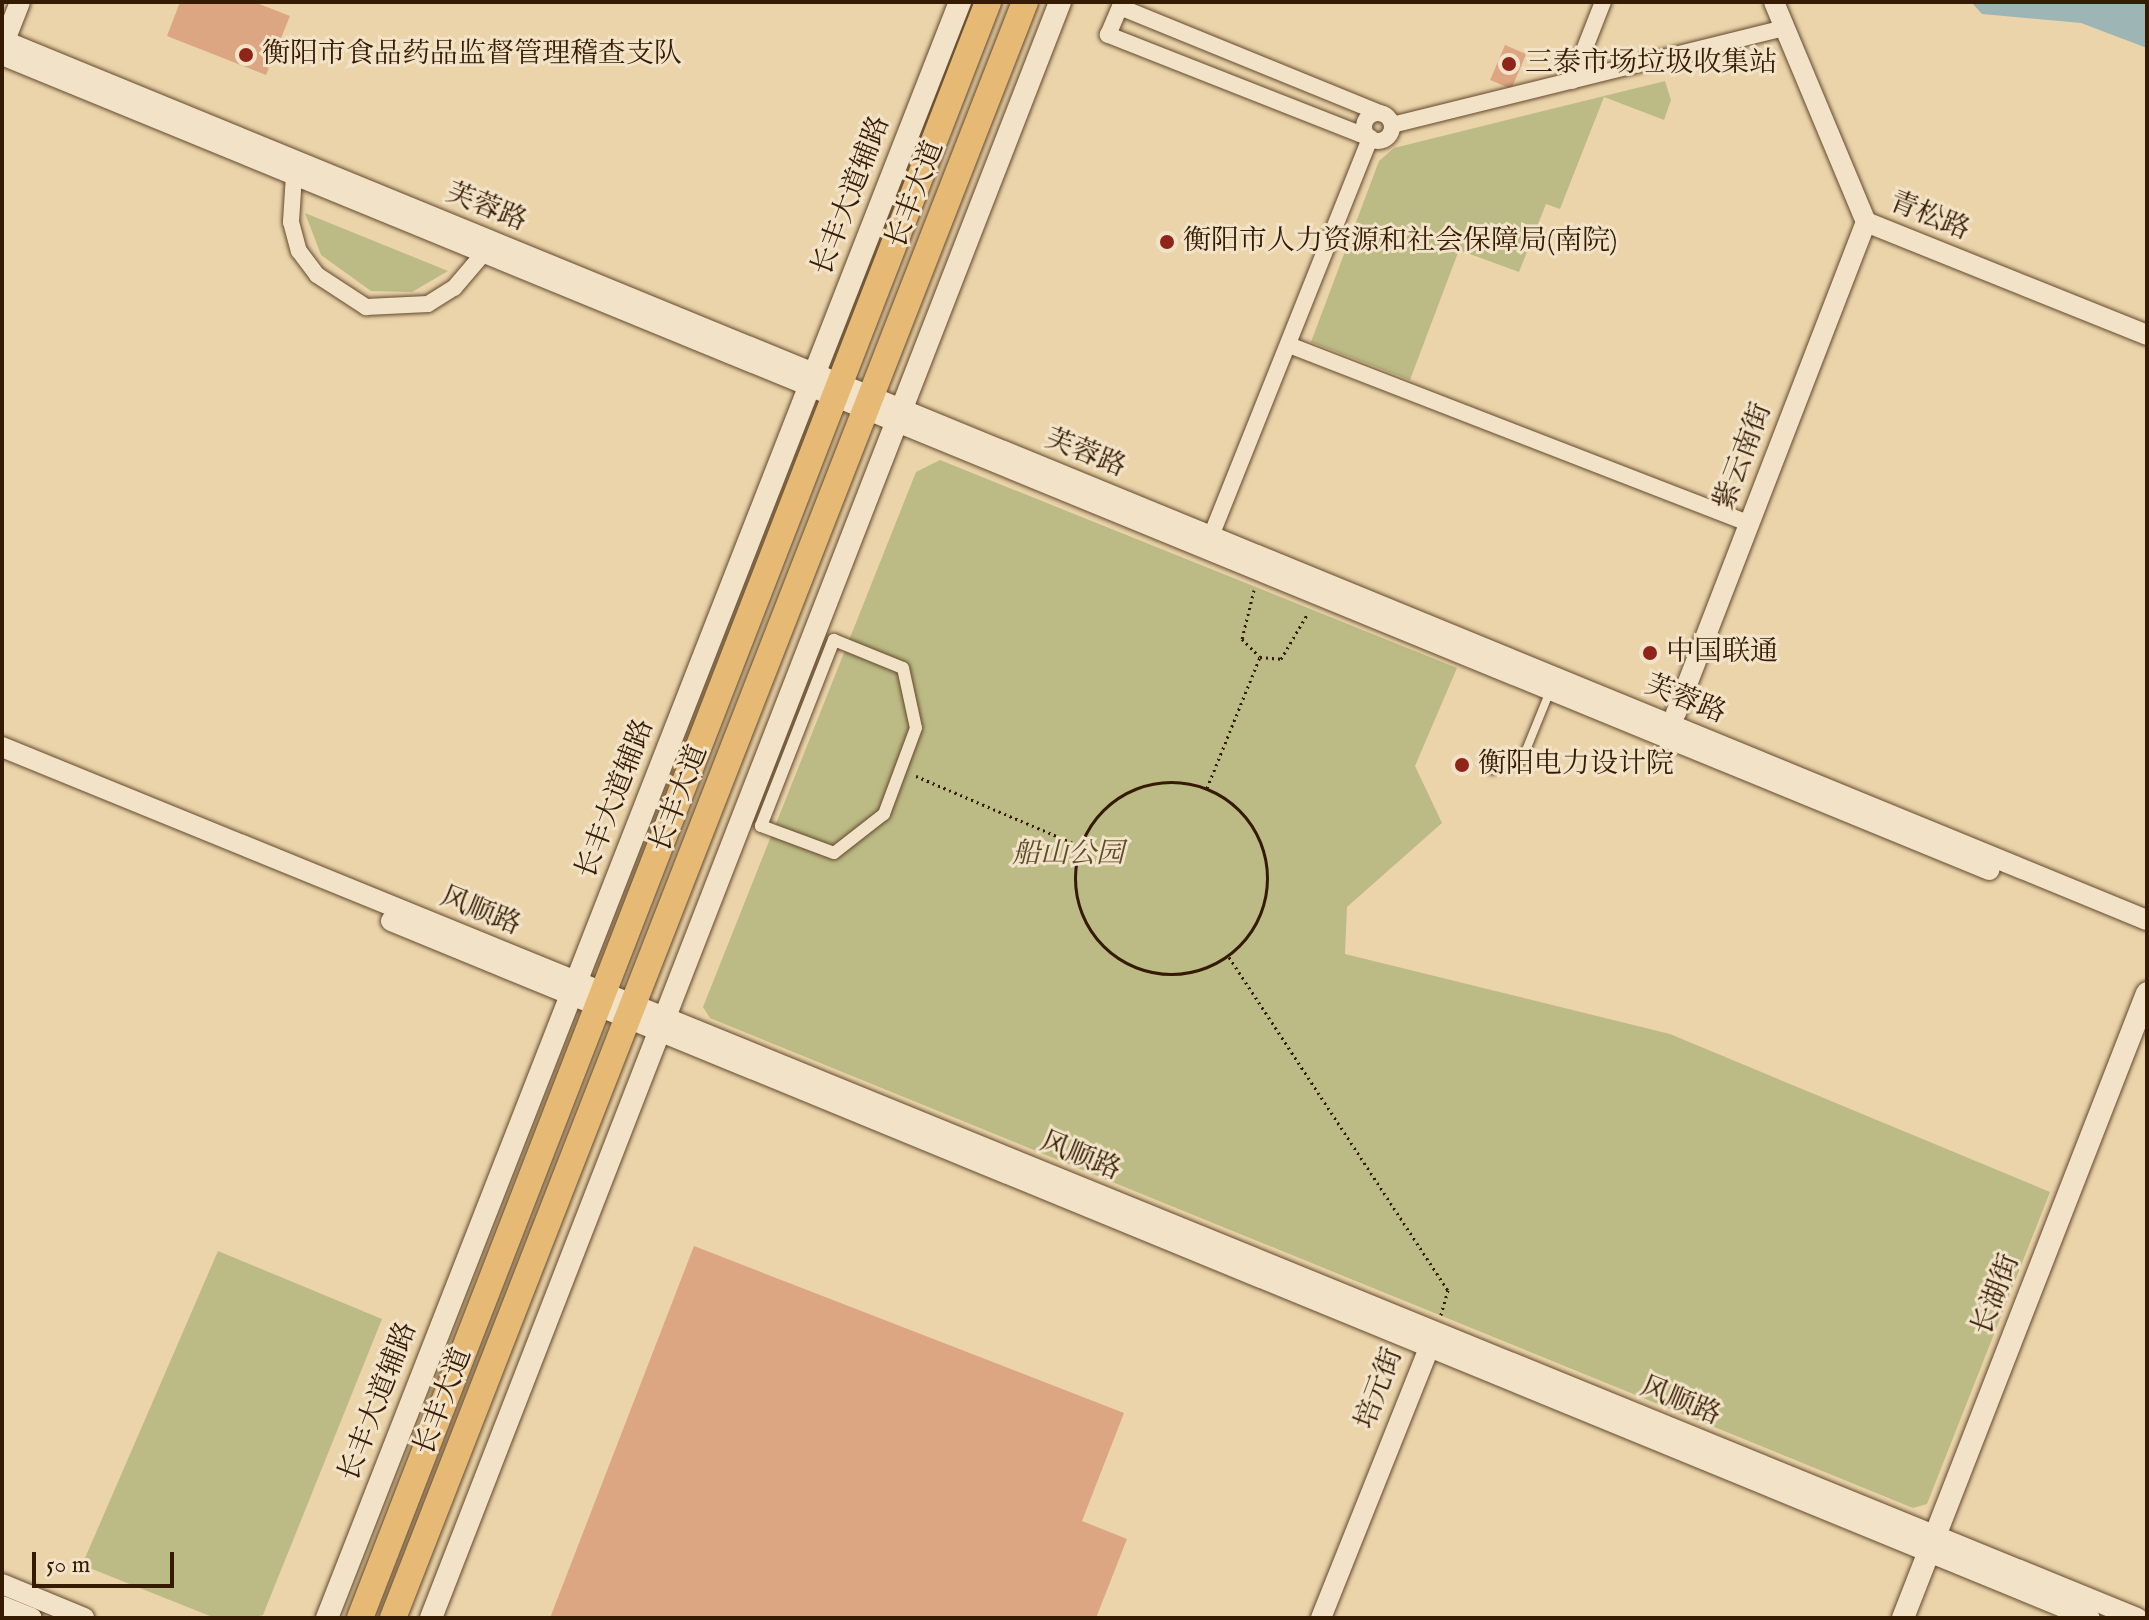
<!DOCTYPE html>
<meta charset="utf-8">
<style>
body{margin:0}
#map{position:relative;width:2149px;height:1620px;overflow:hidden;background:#ebd4aa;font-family:"IM FELL English","Noto Serif SC",serif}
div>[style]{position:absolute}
.green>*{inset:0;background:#bcbb85}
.water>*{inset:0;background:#9eb5b5}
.building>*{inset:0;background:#dca683;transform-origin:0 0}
.path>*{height:3px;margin-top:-1.5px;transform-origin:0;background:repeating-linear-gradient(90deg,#361b03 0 2px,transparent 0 6px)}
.path>.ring{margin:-1.5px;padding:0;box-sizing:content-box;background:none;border:3px solid #361b03;border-radius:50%}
.roads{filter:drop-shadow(0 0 2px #63492d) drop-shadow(0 0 2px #63492d)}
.service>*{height:8px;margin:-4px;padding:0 4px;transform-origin:4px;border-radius:4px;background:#f2e3c8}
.pedestrian>*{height:12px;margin:-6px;padding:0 6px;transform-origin:6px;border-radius:6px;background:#f2e3c8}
.minor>*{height:16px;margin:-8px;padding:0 8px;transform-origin:8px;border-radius:8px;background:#f2e3c8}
.minor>.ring{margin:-8px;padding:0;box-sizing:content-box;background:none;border:16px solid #f2e3c8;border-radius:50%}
.tertiary>*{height:20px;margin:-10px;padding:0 10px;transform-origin:10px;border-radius:10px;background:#f2e3c8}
.secondary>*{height:22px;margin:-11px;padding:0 11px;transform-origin:11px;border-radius:11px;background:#f2e3c8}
.primary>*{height:26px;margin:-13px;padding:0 13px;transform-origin:13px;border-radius:13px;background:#e6ba75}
.dots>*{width:22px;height:22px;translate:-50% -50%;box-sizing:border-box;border:4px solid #f2e3c8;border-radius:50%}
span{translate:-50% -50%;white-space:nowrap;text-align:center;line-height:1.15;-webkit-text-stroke:6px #f2e3c8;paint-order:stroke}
.poi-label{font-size:28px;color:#361b03}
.left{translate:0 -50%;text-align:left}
.street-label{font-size:28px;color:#361b03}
.park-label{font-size:28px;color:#5e4b2a;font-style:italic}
.frame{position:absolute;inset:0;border:4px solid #361b03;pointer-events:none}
.scale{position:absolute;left:32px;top:1552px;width:142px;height:36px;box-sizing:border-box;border:4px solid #361b03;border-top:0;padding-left:10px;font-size:24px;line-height:28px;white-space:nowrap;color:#361b03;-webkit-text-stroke:6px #f2e3c8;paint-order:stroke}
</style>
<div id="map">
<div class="green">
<i style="clip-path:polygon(1665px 81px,1671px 100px,1664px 120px,1604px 97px,1560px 209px,1546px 204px,1519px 272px,1459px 250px,1410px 380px,1311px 342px,1379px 161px,1394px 148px)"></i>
<i style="clip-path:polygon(305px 213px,448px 271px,412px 292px,371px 291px,321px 255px)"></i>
<i style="clip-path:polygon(940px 460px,1457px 668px,1415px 766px,1442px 823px,1347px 907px,1345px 954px,1670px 1034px,2050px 1192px,1927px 1504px,1913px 1508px,710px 1018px,703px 1007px,916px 472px)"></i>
<i style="clip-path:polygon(218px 1251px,382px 1319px,263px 1615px,251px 1618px,215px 1618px,82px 1565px)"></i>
</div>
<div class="water">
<i style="clip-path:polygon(1971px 2px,2147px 2px,2147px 48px,2081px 23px,1982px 14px)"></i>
</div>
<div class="building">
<i style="clip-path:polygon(180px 2px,254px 2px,290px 16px,266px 75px,167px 36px)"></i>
<i style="left:1505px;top:45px;width:23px;height:38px;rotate:23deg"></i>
<i style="clip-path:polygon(694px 1246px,1124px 1413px,1082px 1521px,1127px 1539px,1096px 1618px,550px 1618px)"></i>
</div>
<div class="path">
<i style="left:1254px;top:590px;width:50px;rotate:103.8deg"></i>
<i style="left:1242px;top:639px;width:25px;rotate:45deg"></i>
<i style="left:916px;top:776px;width:176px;rotate:23.1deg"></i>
<i class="ring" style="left:1075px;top:782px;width:189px;height:189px"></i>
<i style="left:1207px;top:788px;width:141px;rotate:-68deg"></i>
<i style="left:1260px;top:657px;width:21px;rotate:5deg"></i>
<i style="left:1281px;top:659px;width:53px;rotate:-59.6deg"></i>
<i style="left:1229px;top:957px;width:399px;rotate:56.7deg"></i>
<i style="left:1448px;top:1290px;width:26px;rotate:106deg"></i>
</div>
<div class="roads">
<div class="service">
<i style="left:1492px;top:770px;width:32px;rotate:-18deg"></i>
<i style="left:1522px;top:760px;width:74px;rotate:-67.9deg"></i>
</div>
<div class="pedestrian">
<i style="left:834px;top:640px;width:74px;rotate:22.1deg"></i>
<i style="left:903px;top:668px;width:61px;rotate:77.8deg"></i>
<i style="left:916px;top:728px;width:92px;rotate:110.4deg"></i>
<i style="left:884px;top:814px;width:63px;rotate:142deg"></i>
<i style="left:834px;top:853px;width:78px;rotate:-159.7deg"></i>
<i style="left:761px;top:826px;width:200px;rotate:-68.6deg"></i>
</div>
<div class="minor">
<i style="left:1572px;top:81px;width:85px;rotate:-68.6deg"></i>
<i class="ring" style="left:1364px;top:113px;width:12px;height:12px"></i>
<i style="left:1392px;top:125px;width:405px;rotate:-13.9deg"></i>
<i style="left:294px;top:175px;width:47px;rotate:93.7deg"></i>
<i style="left:291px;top:222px;width:30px;rotate:75deg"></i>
<i style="left:299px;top:251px;width:30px;rotate:53deg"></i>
<i style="left:317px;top:275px;width:59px;rotate:33.1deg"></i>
<i style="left:366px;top:307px;width:62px;rotate:-2.8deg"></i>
<i style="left:428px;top:304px;width:31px;rotate:-32deg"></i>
<i style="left:454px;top:288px;width:46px;rotate:-49.4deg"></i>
<i style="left:1289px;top:345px;width:491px;rotate:21.2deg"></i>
<i style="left:1211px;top:536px;width:429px;rotate:-68.2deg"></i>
<i style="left:1370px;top:138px;width:282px;rotate:-158.5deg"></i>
<i style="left:1108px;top:35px;width:30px;rotate:-67deg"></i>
<i style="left:1120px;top:7px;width:281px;rotate:22.2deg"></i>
</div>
<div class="tertiary">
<i style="left:1774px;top:2px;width:238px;rotate:67.3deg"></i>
<i style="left:1866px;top:222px;width:303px;rotate:21.9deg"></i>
<i style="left:2px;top:40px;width:2318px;rotate:22.31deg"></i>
<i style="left:2px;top:48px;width:49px;rotate:-68.6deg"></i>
<i style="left:2px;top:55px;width:2148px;rotate:22.3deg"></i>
<i style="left:1676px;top:713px;width:526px;rotate:-68.85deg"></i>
<i style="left:2px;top:747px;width:2306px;rotate:22.19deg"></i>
<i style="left:391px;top:921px;width:1836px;rotate:22.31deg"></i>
<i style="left:2px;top:1584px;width:89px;rotate:22.5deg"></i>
<i style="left:2px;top:1606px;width:32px;rotate:22deg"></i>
<i style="left:1321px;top:1618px;width:304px;rotate:-68.2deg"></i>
</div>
<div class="secondary">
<i style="left:327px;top:1618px;width:1736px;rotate:-68.61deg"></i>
<i style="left:431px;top:1618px;width:1734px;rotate:-68.73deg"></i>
<i style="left:1903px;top:1618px;width:671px;rotate:-68.67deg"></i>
</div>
<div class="primary">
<i style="left:360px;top:1618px;width:1734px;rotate:-68.76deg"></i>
<i style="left:393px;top:1618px;width:1735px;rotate:-68.64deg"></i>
</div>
</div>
<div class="dots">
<i style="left:246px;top:55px;background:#8f2418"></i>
<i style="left:1509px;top:64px;background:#8f2418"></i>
<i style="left:1167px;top:242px;background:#8f2418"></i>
<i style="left:1650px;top:653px;background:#8f2418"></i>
<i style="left:1462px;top:765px;background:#8f2418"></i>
</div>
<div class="poi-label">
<span class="left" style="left:262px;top:55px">衡阳市食品药品监督管理稽查支队</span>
<span class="left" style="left:1525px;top:64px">三泰市场垃圾收集站</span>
<span class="left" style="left:1183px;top:242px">衡阳市人力资源和社会保障局(南院)</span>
<span class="left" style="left:1666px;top:653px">中国联通</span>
<span class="left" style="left:1478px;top:765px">衡阳电力设计院</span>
</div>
<div class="street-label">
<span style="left:916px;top:195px;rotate:-69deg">长丰大道</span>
<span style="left:852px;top:196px;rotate:-69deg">长丰大道辅路</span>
<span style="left:486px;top:208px;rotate:22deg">芙蓉路</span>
<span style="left:1929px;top:217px;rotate:22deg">青松路</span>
<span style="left:1085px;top:454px;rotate:22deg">芙蓉路</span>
<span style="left:1744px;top:457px;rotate:-69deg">紫云南街</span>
<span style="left:1685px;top:700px;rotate:22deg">芙蓉路</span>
<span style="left:616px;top:799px;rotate:-69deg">长丰大道辅路</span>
<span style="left:680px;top:799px;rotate:-69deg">长丰大道</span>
<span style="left:480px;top:912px;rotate:22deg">风顺路</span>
<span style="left:1080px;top:1157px;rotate:22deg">风顺路</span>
<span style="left:1997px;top:1295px;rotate:-69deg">长湖街</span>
<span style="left:1380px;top:1389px;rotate:-69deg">培元街</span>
<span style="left:379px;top:1402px;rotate:-69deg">长丰大道辅路</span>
<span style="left:444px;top:1402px;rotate:-69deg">长丰大道</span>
<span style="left:1680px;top:1402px;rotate:22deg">风顺路</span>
</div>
<div class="park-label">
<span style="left:1068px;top:855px">船山公园</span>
</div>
<div class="frame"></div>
<div class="scale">50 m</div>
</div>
